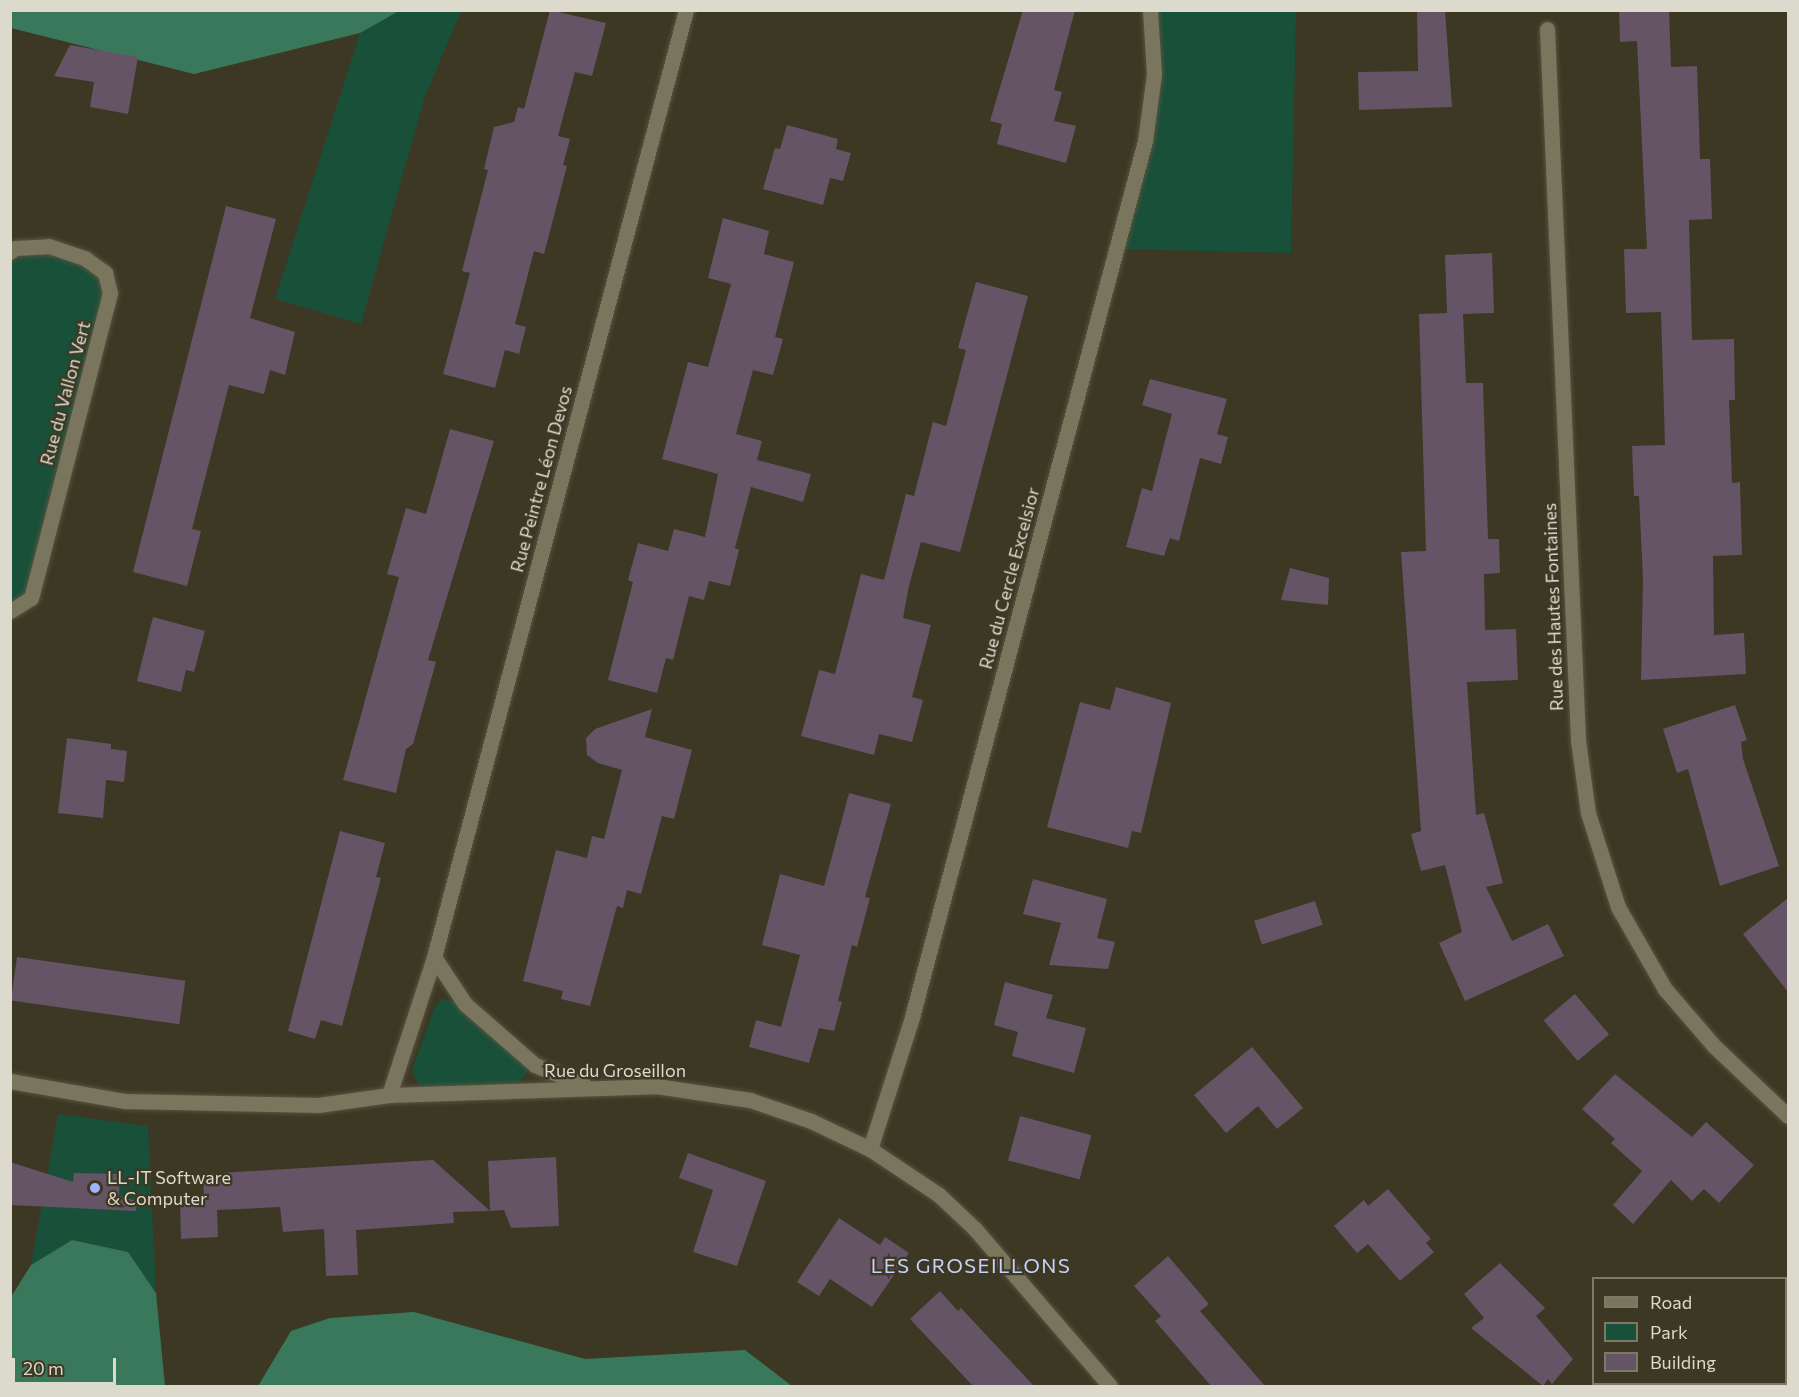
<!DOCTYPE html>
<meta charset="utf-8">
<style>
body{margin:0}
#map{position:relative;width:1799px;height:1397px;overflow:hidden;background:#3c3823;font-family:Commissioner,sans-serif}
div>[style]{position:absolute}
.green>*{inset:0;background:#185039}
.forest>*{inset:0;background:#39785b}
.building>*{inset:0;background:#645466;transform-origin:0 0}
.roads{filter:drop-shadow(0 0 2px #575341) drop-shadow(0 0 2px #575341)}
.minor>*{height:15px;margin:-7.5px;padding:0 7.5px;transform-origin:7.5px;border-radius:7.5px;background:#7a765e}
.dots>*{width:16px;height:16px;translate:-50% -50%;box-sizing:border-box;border:3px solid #3c3823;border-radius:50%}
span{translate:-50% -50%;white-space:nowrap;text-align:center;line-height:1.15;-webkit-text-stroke:4.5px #3c3823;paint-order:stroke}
.street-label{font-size:18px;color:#dcdacd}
.poi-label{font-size:18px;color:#dcdacd}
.left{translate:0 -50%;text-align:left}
.neighbourhood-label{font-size:20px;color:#c7d1fb;letter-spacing:1.5px}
.frame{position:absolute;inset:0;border:12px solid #dcdacd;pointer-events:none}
.legend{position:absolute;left:1592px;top:1277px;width:195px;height:108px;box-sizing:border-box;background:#3c3823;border:2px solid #7c7967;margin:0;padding:8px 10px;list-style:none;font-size:18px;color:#dcdacd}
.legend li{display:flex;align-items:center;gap:12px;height:30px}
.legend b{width:30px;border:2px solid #7c7967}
.scale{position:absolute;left:12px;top:1358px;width:104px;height:27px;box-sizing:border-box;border:3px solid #dcdacd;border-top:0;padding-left:8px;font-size:18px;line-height:21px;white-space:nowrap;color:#dcdacd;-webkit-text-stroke:4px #3c3823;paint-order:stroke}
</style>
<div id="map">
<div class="green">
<i style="clip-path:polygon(399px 11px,461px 11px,424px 99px,361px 324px,275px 299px,360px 33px)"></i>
<i style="clip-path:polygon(1150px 11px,1296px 11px,1291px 253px,1116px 249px,1145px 141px)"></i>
<i style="clip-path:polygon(15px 248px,86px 259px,110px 293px,31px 598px,11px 611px,11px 252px)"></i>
<i style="clip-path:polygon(442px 999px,465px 1004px,529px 1069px,515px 1090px,430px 1094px,419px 1085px,412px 1071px,434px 1008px)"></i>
<i style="clip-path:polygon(58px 1114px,148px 1126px,156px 1293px,128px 1252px,72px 1240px,31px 1265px)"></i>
</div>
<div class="forest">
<i style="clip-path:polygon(10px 11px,399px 11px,360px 33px,194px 74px,11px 28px)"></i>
<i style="clip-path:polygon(72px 1240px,128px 1252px,156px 1293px,165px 1386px,11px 1386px,11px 1297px,31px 1265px)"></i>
<i style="clip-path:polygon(414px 1312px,585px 1359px,745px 1350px,792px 1386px,258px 1386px,291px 1331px,330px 1318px)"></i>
</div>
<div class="building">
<i style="clip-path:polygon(550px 10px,606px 23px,592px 76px,575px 72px,558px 136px,570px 139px,563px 165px,567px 166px,544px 254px,534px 251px,515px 324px,526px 327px,519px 354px,505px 350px,495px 388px,443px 374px,470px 273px,462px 271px,488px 170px,484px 169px,494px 127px,514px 122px,518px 107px,524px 109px)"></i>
<i style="clip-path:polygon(1023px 10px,1075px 10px,1054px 90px,1062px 92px,1054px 121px,1076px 126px,1066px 163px,997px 144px,1002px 124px,990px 121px)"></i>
<i style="clip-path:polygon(1417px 10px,1445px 10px,1452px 107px,1359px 110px,1358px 72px,1418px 71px)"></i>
<i style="clip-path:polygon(1619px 10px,1669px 10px,1671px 67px,1697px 66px,1700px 159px,1710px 159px,1712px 219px,1689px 220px,1692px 340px,1734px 339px,1735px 400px,1729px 400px,1732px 483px,1740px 482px,1742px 555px,1713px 556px,1714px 635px,1744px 633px,1746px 674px,1641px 680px,1643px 578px,1639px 496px,1634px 496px,1632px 446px,1665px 445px,1661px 312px,1626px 313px,1624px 249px,1647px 249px,1637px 41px,1620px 42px)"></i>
<i style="clip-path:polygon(70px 45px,138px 57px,128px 114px,90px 107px,94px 82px,54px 76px)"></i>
<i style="clip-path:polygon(787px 125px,838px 139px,836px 149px,851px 153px,843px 181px,830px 178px,823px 205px,763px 189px,775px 148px,780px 149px)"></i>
<i style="clip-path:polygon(226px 206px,276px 219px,250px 318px,295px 332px,285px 375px,270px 370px,264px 394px,229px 385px,192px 529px,201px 531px,187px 586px,133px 572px)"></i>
<i style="clip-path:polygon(723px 218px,769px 231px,764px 254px,794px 262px,775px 337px,783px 339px,773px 375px,753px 370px,736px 434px,762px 441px,757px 460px,811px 474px,803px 502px,751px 487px,735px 548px,739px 550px,730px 586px,709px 581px,704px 600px,689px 596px,673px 660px,666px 658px,657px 693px,608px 680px,633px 582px,628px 580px,638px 543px,668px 551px,674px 529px,705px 537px,718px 474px,662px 459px,688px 362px,708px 367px,731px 284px,708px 278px)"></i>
<i style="clip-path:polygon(1492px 253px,1494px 313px,1463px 314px,1466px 383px,1483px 383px,1488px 539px,1499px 539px,1500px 573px,1484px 574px,1485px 630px,1516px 629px,1518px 680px,1467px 682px,1476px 815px,1484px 813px,1503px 883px,1486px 887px,1512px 941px,1548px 924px,1564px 956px,1465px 1001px,1439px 943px,1462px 932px,1445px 865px,1421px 871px,1411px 834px,1421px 831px,1401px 552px,1426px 551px,1419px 314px,1447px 313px,1445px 255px)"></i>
<i style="clip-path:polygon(976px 282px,1028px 296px,960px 552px,921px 542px,909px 586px,903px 618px,931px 625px,912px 697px,923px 700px,912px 742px,879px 734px,874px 755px,801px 736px,819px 670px,835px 674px,861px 574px,884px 580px,906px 494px,914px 496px,933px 422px,946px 426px,966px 350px,958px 348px)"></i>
<i style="clip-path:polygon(1150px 379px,1227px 399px,1217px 434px,1228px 437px,1221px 464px,1200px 458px,1179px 541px,1170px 538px,1164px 556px,1126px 547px,1142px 488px,1152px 491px,1172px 414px,1142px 405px)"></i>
<i style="clip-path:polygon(450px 429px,494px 441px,428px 660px,436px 662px,413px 744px,406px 749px,396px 793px,343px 780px,399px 577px,387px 574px,406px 508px,426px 514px)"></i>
<i style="clip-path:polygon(1290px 568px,1329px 578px,1328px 605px,1281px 600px)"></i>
<i style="clip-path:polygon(153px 617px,205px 631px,194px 672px,186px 670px,181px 692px,137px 681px)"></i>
<i style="clip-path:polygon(1116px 687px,1171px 703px,1141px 833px,1132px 831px,1128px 848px,1047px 827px,1080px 702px,1110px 710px)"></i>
<i style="clip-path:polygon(1735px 705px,1747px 740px,1741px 742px,1743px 759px,1779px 866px,1720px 886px,1688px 769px,1677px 773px,1663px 729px)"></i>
<i style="clip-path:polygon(652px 709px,645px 737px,692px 750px,674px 819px,662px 816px,641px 894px,627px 890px,623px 908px,617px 906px,590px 1006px,561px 999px,563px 991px,523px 981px,556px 850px,587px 858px,592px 836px,604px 839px,622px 770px,598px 763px,587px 755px,586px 738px,595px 729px)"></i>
<i style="clip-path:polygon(67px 738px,111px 744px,111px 749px,127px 751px,124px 782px,106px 780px,103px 818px,58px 813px)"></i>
<i style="clip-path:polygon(849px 793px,891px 804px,865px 897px,870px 898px,857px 947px,852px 945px,838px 1001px,842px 1002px,834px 1031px,819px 1028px,809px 1063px,749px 1047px,756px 1020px,781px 1027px,800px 955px,762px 945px,780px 874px,824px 886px)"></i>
<i style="clip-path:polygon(340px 831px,385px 843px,376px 877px,381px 878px,342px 1026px,321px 1020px,315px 1039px,288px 1031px)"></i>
<i style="clip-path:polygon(1033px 879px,1107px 899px,1097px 938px,1115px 942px,1108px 969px,1049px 965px,1061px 923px,1023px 914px)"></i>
<i style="clip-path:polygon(1788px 898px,1788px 992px,1743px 934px)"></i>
<i style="left:1315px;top:901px;width:25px;height:64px;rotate:72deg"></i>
<i style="left:17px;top:957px;width:170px;height:44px;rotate:8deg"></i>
<i style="clip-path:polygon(1005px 982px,1053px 995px,1046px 1018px,1086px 1028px,1074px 1073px,1012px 1056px,1018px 1032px,994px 1025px)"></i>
<i style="left:1575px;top:994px;width:53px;height:41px;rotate:50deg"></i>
<i style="clip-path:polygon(1252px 1047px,1303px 1108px,1277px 1129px,1258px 1106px,1226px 1133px,1194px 1095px)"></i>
<i style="clip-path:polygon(1615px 1074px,1692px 1137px,1706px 1122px,1754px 1165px,1719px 1203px,1704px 1189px,1692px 1201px,1671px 1180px,1633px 1224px,1613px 1205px,1642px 1171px,1611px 1143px,1615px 1139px,1582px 1109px)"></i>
<i style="left:1020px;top:1116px;width:74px;height:46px;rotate:15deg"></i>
<i style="clip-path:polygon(688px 1153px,766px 1181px,737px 1266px,693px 1252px,713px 1190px,679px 1178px)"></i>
<i style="clip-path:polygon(556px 1157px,559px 1226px,511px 1228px,504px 1210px,490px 1211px,488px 1161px)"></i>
<i style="clip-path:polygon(433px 1160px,490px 1211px,453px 1212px,454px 1223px,356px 1230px,358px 1275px,326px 1276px,324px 1229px,283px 1232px,280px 1207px,217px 1210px,218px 1237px,181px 1239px,180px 1202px,204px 1201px,203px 1174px)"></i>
<i style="clip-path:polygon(10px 1162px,73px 1182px,74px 1173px,120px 1174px,119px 1196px,137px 1201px,136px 1211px,10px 1205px)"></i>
<i style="clip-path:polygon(1388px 1189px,1431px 1239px,1426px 1243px,1434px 1252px,1400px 1281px,1368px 1244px,1357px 1253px,1334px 1226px,1364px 1200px,1368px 1206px)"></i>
<i style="clip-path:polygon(839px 1218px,880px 1245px,885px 1237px,909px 1253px,872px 1307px,830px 1279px,819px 1296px,797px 1282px)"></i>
<i style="clip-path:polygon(1168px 1256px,1209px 1304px,1200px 1311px,1265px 1386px,1211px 1386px,1155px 1321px,1161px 1316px,1134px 1286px)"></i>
<i style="clip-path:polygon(1500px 1263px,1545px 1308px,1536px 1316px,1573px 1359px,1552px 1384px,1548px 1379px,1543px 1386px,1471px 1328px,1484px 1318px,1464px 1294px)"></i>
<i style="clip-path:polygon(940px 1291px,958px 1311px,961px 1308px,1034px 1386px,973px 1386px,910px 1319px)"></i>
</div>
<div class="roads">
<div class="minor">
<i style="left:1547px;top:29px;width:712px;rotate:87.5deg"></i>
<i style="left:1578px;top:740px;width:74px;rotate:82.2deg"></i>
<i style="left:1588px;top:813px;width:99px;rotate:72.3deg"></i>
<i style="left:1618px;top:907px;width:95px;rotate:60.2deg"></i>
<i style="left:1665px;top:989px;width:75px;rotate:49.3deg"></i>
<i style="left:1714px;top:1046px;width:102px;rotate:43.4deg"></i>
<i style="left:10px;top:252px;width:6px;rotate:-39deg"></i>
<i style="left:15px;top:248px;width:34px;rotate:-3deg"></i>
<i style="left:49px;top:246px;width:39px;rotate:19deg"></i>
<i style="left:86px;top:259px;width:24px;rotate:36deg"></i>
<i style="left:105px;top:273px;width:21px;rotate:76deg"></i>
<i style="left:110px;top:293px;width:315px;rotate:104.5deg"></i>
<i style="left:31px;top:598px;width:25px;rotate:148deg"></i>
<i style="left:434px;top:957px;width:56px;rotate:56.6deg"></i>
<i style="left:465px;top:1004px;width:93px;rotate:41.1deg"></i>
<i style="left:535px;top:1065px;width:53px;rotate:22.2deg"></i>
<i style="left:10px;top:1081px;width:117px;rotate:9.9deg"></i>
<i style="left:125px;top:1101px;width:193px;rotate:1.2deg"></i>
<i style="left:318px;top:1105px;width:72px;rotate:-8deg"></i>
<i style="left:389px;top:1095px;width:267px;rotate:-1.9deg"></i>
<i style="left:656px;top:1086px;width:95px;rotate:8.5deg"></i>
<i style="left:750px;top:1100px;width:65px;rotate:19deg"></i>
<i style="left:811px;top:1121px;width:65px;rotate:25.4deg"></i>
<i style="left:870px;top:1149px;width:83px;rotate:33.7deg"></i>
<i style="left:939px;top:1195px;width:50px;rotate:43.4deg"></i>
<i style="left:975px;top:1229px;width:207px;rotate:49.3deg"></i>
<i style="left:389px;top:1095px;width:145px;rotate:-71.9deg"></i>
<i style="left:434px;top:957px;width:980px;rotate:-75.1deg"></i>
<i style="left:870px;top:1149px;width:139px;rotate:-72.3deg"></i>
<i style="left:912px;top:1017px;width:906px;rotate:-75.11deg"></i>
<i style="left:1145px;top:141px;width:68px;rotate:-82.3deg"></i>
<i style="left:1154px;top:74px;width:64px;rotate:-93.6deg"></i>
</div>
</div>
<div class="dots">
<i style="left:95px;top:1188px;background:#a3b2fd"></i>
</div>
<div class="street-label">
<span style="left:65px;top:393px;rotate:-75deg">Rue du Vallon Vert</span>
<span style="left:541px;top:479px;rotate:-75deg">Rue Peintre Léon Devos</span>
<span style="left:1009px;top:578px;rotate:-75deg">Rue du Cercle Excelsior</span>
<span style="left:1553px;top:607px;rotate:-92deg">Rue des Hautes Fontaines</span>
<span style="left:615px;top:1070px">Rue du Groseillon</span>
</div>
<div class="poi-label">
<span class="left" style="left:107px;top:1188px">LL-IT Software<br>&amp; Computer</span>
</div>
<div class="neighbourhood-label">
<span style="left:971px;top:1265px">LES GROSEILLONS</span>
</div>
<div class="frame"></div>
<ul class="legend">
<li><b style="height:8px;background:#7a765e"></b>Road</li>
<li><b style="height:16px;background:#185039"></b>Park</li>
<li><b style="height:16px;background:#645466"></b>Building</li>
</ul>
<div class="scale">20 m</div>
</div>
